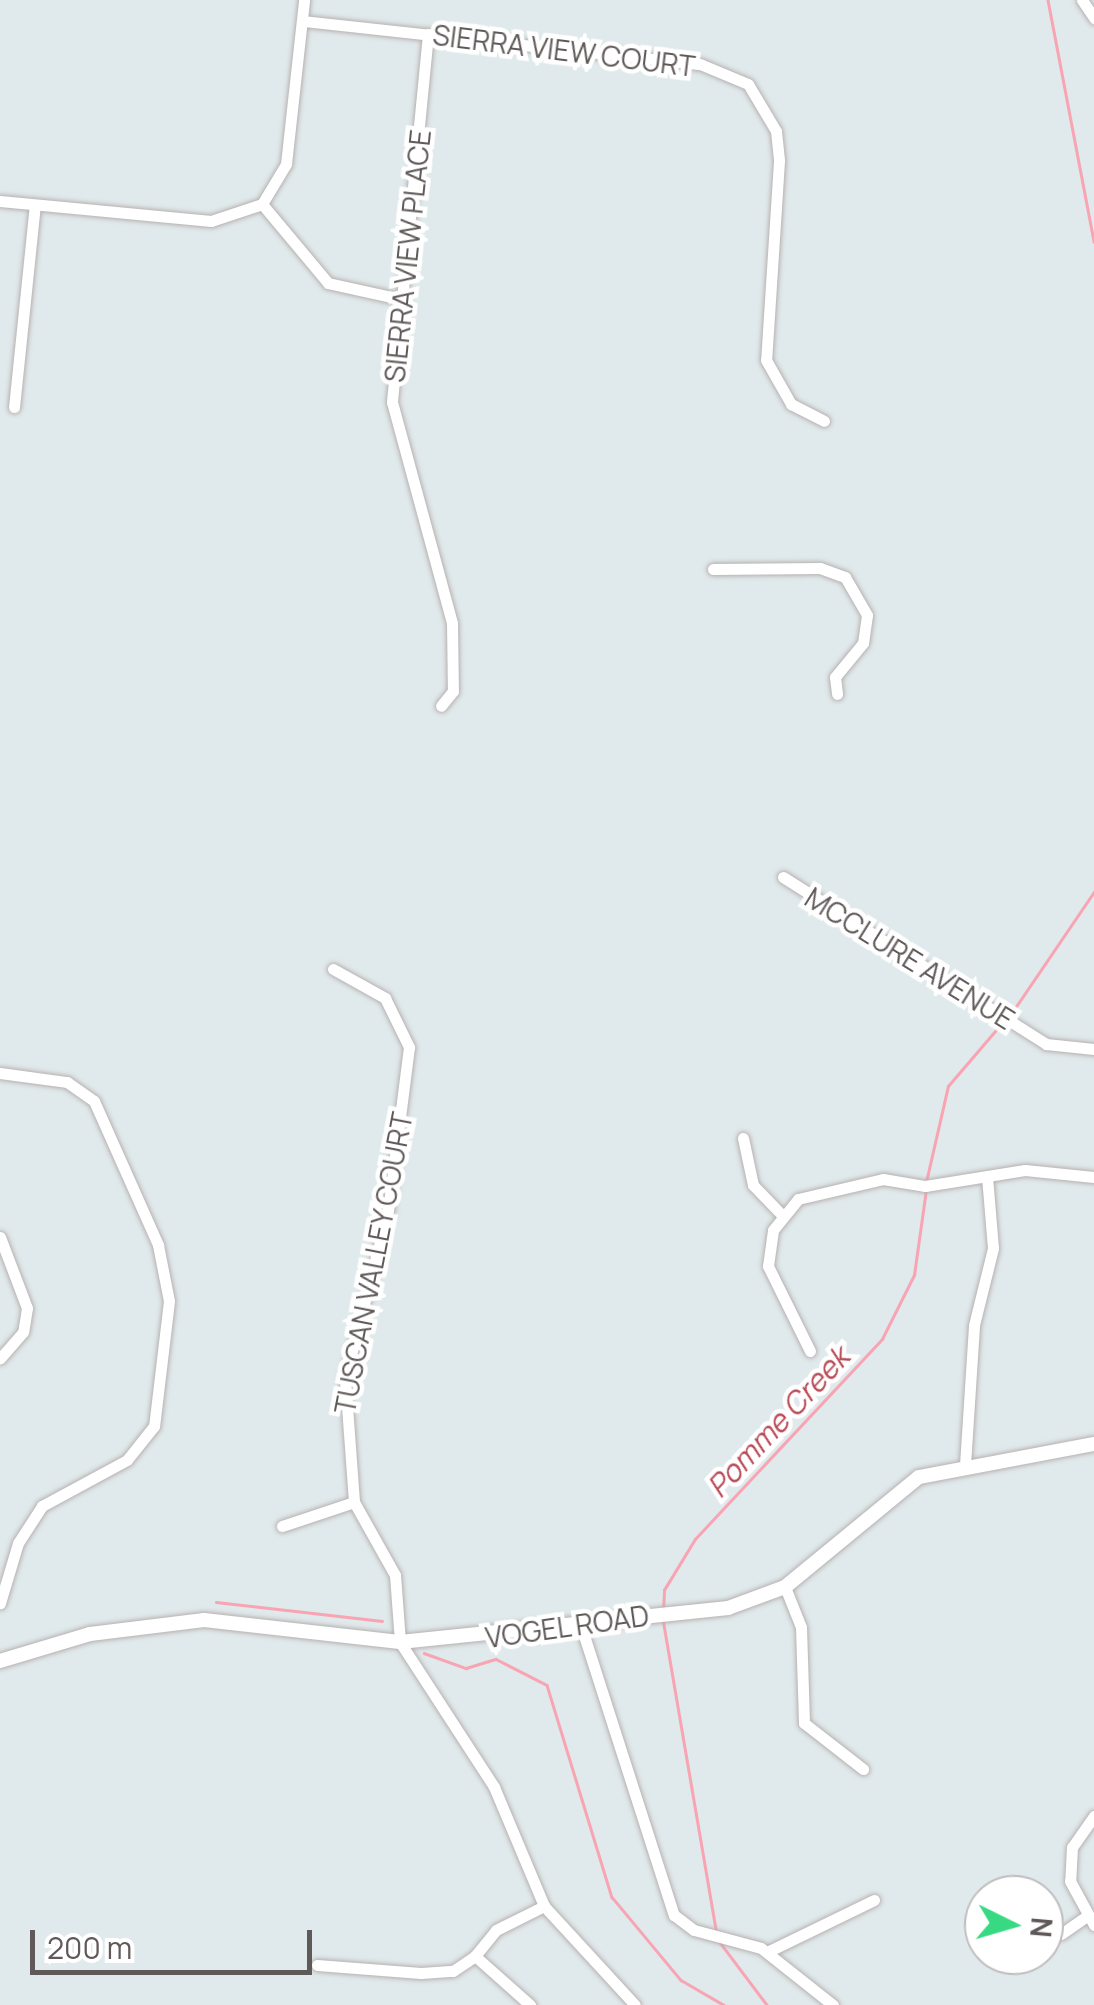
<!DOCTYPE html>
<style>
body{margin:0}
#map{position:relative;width:1094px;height:2005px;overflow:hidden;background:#e0e9eb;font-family:Manrope,sans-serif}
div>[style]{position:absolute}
.stream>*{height:2.5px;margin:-1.25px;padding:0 1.25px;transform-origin:1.25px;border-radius:1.25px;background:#f8a4b3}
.roads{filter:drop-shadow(0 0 2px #b7b1b1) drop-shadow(0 0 2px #b7b1b1)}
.minor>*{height:11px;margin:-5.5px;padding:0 5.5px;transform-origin:5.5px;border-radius:5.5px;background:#fff}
.tertiary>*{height:14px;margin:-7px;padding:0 7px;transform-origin:7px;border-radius:7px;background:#fff}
span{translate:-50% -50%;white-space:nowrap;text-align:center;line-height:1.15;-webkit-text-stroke:9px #fff;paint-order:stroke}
.street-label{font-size:28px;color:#605959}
.water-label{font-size:30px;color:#b84955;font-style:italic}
.north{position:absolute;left:964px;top:1875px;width:100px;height:100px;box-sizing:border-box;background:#fff;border:2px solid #bfbdbd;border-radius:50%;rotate:95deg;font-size:28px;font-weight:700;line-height:40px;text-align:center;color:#605959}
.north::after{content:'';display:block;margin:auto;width:35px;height:45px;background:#37da82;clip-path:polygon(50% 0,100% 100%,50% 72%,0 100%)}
.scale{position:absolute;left:30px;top:1930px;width:282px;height:45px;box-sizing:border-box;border:5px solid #605959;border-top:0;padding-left:12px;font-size:30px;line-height:35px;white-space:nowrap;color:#605959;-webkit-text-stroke:8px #fff;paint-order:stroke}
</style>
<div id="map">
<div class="stream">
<i style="left:1048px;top:0;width:246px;rotate:79.2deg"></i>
<i style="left:1011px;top:1014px;width:148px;rotate:-55.8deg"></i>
<i style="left:926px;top:1182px;width:98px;rotate:-77.1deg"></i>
<i style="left:948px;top:1086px;width:83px;rotate:-49.4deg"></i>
<i style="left:216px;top:1602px;width:167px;rotate:6.5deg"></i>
<i style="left:663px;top:1611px;width:21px;rotate:-87deg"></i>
<i style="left:664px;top:1590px;width:60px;rotate:-58.7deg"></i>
<i style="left:695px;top:1539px;width:274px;rotate:-46.9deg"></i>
<i style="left:882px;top:1339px;width:72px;rotate:-63.4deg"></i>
<i style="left:914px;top:1275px;width:86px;rotate:-82deg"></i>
<i style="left:663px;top:1619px;width:314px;rotate:80.3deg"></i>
<i style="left:424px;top:1653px;width:45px;rotate:19.7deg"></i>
<i style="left:466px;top:1668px;width:31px;rotate:-17deg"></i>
<i style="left:496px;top:1659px;width:57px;rotate:27deg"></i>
<i style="left:547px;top:1685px;width:222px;rotate:73deg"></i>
<i style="left:612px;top:1897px;width:108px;rotate:50.3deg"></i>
<i style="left:681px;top:1980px;width:50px;rotate:30.2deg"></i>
<i style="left:719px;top:1941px;width:80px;rotate:53.1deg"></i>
</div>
<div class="roads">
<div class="minor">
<i style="left:1082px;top:0;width:22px;rotate:56deg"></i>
<i style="left:303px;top:21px;width:399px;rotate:6.2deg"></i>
<i style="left:700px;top:64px;width:52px;rotate:22.6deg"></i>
<i style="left:748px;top:84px;width:55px;rotate:59.2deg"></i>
<i style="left:776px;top:131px;width:30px;rotate:84deg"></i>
<i style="left:779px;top:161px;width:199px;rotate:93.7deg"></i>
<i style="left:766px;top:360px;width:51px;rotate:60.4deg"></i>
<i style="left:791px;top:404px;width:37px;rotate:27deg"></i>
<i style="left:428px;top:34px;width:370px;rotate:95.6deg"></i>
<i style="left:392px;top:402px;width:229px;rotate:74.8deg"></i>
<i style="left:452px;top:623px;width:68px;rotate:89.2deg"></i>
<i style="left:453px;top:691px;width:19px;rotate:129deg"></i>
<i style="left:0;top:201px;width:212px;rotate:5.4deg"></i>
<i style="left:211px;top:221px;width:54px;rotate:-18.4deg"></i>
<i style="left:262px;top:204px;width:47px;rotate:-59deg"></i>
<i style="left:286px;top:164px;width:165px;rotate:-83.7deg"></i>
<i style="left:262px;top:204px;width:103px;rotate:50.1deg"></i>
<i style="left:328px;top:283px;width:75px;rotate:12.4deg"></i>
<i style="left:14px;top:407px;width:203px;rotate:-84.1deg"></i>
<i style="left:713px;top:569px;width:107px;rotate:-0.5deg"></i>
<i style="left:820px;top:568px;width:27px;rotate:20deg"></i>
<i style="left:845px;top:577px;width:44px;rotate:59.9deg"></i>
<i style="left:867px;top:615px;width:28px;rotate:98deg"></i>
<i style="left:863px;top:643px;width:44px;rotate:129.5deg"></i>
<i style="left:835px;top:677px;width:17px;rotate:83deg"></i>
<i style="left:783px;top:877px;width:312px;rotate:32.4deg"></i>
<i style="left:1046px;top:1044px;width:48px;rotate:5.9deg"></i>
<i style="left:333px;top:969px;width:60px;rotate:29.1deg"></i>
<i style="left:385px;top:998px;width:55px;rotate:63.9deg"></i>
<i style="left:409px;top:1047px;width:164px;rotate:97.3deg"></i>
<i style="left:388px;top:1210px;width:174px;rotate:104.3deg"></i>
<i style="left:345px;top:1379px;width:123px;rotate:85.8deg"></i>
<i style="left:354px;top:1502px;width:84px;rotate:60.7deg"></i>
<i style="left:395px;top:1575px;width:67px;rotate:85.7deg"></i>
<i style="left:400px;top:1642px;width:173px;rotate:57deg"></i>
<i style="left:494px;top:1787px;width:129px;rotate:67.2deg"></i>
<i style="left:544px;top:1906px;width:134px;rotate:47.4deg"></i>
<i style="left:0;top:1073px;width:68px;rotate:7.7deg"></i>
<i style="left:67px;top:1082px;width:33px;rotate:35deg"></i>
<i style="left:94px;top:1101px;width:158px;rotate:66deg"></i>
<i style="left:158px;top:1245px;width:57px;rotate:78.9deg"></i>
<i style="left:169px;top:1301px;width:126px;rotate:96.8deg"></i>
<i style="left:154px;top:1426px;width:43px;rotate:128.5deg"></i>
<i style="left:127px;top:1460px;width:97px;rotate:151.6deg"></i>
<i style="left:42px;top:1506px;width:44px;rotate:123deg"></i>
<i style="left:18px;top:1543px;width:63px;rotate:106.7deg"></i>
<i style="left:743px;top:1138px;width:48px;rotate:78deg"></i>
<i style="left:753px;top:1185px;width:40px;rotate:46deg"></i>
<i style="left:0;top:1237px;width:76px;rotate:69.2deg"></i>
<i style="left:27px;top:1308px;width:24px;rotate:99deg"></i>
<i style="left:23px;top:1332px;width:35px;rotate:131deg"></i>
<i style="left:810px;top:1351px;width:95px;rotate:-116.3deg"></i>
<i style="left:768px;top:1266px;width:36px;rotate:-82deg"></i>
<i style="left:773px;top:1230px;width:40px;rotate:-51deg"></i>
<i style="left:798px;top:1199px;width:87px;rotate:-13.2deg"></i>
<i style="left:883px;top:1179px;width:43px;rotate:9.5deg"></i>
<i style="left:925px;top:1186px;width:101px;rotate:-9.1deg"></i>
<i style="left:1025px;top:1170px;width:69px;rotate:5.8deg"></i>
<i style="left:965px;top:1465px;width:140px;rotate:-86.3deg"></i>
<i style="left:974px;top:1325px;width:79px;rotate:-76.1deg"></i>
<i style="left:993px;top:1248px;width:72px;rotate:-94.8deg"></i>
<i style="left:282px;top:1526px;width:76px;rotate:-18.4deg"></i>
<i style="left:785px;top:1587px;width:43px;rotate:68.2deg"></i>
<i style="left:801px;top:1627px;width:96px;rotate:88.2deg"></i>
<i style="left:804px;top:1723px;width:75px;rotate:37.9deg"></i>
<i style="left:580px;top:1623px;width:307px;rotate:72.2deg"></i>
<i style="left:674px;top:1915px;width:25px;rotate:37deg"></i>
<i style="left:694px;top:1930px;width:69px;rotate:15deg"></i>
<i style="left:761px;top:1948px;width:92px;rotate:38.4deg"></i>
<i style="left:1094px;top:1816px;width:38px;rotate:125deg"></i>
<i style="left:1072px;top:1847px;width:34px;rotate:93deg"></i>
<i style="left:1070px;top:1881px;width:50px;rotate:61.4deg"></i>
<i style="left:1061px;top:1934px;width:28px;rotate:-35deg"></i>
<i style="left:767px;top:1952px;width:119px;rotate:-25.9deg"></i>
<i style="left:475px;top:1956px;width:33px;rotate:-51deg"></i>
<i style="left:496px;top:1930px;width:54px;rotate:-26.6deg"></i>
<i style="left:317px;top:1965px;width:104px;rotate:4.4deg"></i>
<i style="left:421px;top:1973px;width:32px;rotate:-4deg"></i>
<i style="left:453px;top:1971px;width:27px;rotate:-34deg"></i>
<i style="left:475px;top:1956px;width:74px;rotate:41.7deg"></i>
</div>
<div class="tertiary">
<i style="left:0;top:1661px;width:94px;rotate:-16.7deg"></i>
<i style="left:90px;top:1634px;width:115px;rotate:-7deg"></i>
<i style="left:204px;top:1620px;width:197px;rotate:6.4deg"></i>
<i style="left:400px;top:1642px;width:330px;rotate:-5.9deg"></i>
<i style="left:728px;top:1608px;width:61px;rotate:-20.2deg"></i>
<i style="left:785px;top:1587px;width:173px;rotate:-39.4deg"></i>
<i style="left:919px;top:1477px;width:178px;rotate:-10.7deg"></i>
</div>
</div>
<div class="street-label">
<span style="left:564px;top:50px;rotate:7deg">SIERRA VIEW COURT</span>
<span style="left:407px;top:256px;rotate:-84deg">SIERRA VIEW PLACE</span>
<span style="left:910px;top:958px;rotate:32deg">MCCLURE AVENUE</span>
<span style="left:373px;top:1263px;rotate:-79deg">TUSCAN VALLEY COURT</span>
<span style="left:567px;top:1626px;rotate:-8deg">VOGEL ROAD</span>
</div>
<div class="water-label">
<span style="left:778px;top:1422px;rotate:-47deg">Pomme Creek</span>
</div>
<div class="north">N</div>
<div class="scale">200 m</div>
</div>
